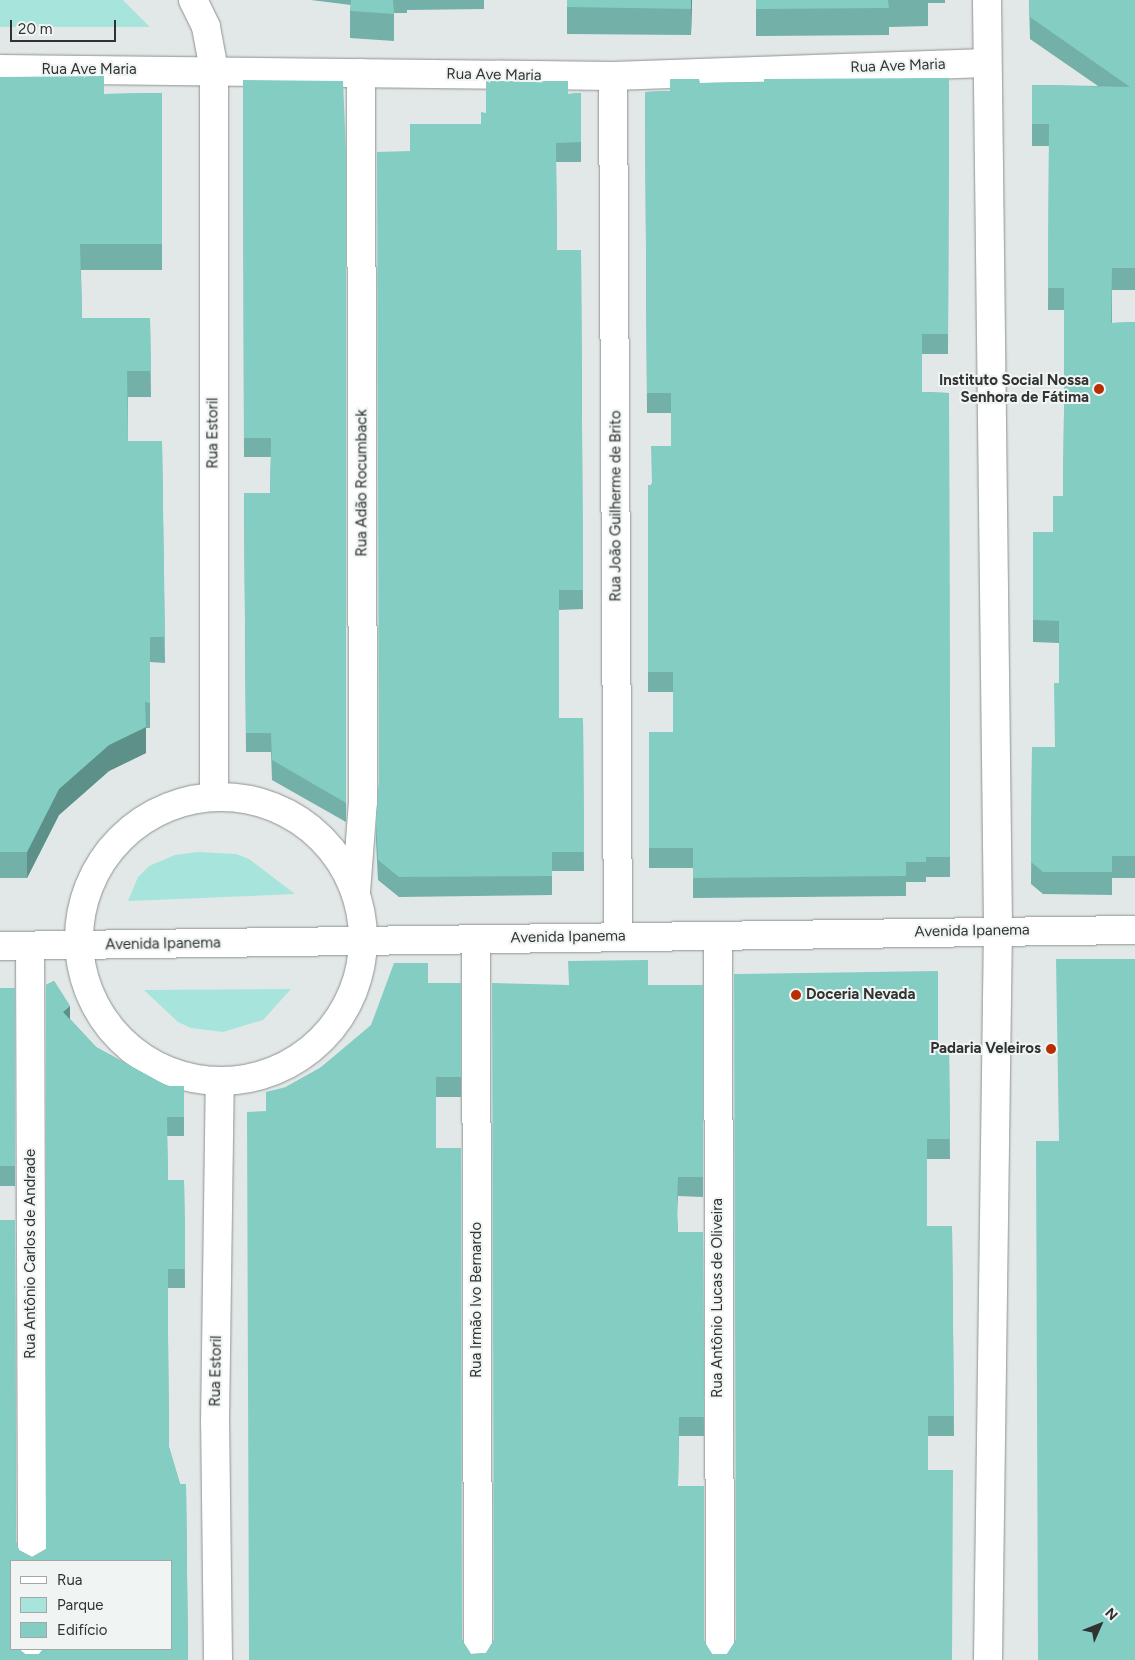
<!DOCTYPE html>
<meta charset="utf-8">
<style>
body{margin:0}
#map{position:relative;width:1135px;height:1660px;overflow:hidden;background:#e2e8e7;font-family:Figtree,sans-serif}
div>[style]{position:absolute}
.green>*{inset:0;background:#a7e4db}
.roads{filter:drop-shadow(0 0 1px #8d9291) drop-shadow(0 0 1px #8d9291)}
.street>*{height:28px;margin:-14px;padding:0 14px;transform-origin:14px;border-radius:14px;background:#fff}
.street>.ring{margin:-14px;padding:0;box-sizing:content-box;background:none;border:28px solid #fff;border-radius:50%}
.secondary>*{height:28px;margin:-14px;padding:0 14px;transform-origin:14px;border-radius:14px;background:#fff}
.wall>*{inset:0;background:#72b0a8;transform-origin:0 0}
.shaded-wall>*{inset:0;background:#5c9088}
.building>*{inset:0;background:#84cdc3;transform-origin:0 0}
.dots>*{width:14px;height:14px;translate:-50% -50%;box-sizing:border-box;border:2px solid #f0f5f4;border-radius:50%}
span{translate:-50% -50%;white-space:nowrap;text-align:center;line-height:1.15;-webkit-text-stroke:4px #f0f5f4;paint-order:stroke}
.street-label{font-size:15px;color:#313333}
.poi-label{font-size:15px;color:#313333;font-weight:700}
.right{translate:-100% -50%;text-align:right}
.left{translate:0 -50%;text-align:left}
.legend{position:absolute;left:10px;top:1560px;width:162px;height:90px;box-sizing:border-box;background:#f0f5f4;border:1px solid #a4a7a7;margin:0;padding:6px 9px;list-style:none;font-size:15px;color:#313333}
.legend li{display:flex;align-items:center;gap:10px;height:25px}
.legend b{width:25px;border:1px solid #a4a7a7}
.north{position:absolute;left:1075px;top:1600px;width:50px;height:50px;-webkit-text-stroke:4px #f0f5f4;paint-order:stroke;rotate:46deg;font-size:14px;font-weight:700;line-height:20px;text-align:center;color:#313333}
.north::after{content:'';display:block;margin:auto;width:18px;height:22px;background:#313333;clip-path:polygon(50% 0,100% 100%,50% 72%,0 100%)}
.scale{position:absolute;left:10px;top:20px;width:106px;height:22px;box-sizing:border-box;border:2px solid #313333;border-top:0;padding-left:6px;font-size:15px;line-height:18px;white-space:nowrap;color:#313333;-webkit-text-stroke:4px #f0f5f4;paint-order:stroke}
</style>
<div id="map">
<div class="green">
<i style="clip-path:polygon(0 0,123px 0,150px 27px,0 27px)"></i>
<i style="clip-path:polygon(198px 852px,236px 854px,249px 859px,295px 894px,128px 901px,138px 877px,149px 866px,175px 855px)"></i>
<i style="clip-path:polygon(291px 989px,263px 1020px,223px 1032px,191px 1028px,178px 1022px,144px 990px)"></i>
</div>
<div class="roads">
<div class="street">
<i style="left:193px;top:0;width:30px;rotate:64deg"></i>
<i style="left:206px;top:27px;width:44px;rotate:79.5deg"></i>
<i style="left:214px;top:70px;width:726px;rotate:90deg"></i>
<i style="left:0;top:69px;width:613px;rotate:0.65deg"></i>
<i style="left:613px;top:76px;width:374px;rotate:-2deg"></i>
<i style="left:613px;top:76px;width:860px;rotate:89.67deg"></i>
<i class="ring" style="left:79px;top:797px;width:256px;height:256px"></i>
<i style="left:356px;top:892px;width:90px;rotate:-85.6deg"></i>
<i style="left:363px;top:802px;width:729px;rotate:-90.16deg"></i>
<i style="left:718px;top:937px;width:723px;rotate:89.84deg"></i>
<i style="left:476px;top:940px;width:720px;rotate:89.84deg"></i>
<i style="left:30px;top:946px;width:615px;rotate:89.81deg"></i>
<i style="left:32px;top:1660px;width:11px;rotate:-90deg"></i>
<i style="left:218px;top:1660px;width:236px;rotate:-90.7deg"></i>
<i style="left:215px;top:1424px;width:343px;rotate:-89.2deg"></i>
<i style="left:988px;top:1660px;width:730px;rotate:-89.22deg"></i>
</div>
<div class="secondary">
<i style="left:987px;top:0;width:930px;rotate:89.32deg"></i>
<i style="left:0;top:946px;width:1135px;rotate:-0.81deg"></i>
</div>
</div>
<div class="wall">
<i style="clip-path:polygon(311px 0,484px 0,484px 9px,407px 10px,407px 13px,394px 13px,394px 41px,350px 38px,350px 11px,351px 5px)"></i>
<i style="clip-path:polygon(567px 0,945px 0,945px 3px,928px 3px,928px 26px,889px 27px,889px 35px,756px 36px,756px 0,692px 0,691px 35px,567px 34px)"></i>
<i style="clip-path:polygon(1029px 0,1135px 0,1135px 290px,1112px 290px,1112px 323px,1135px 322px,1135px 878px,1112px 878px,1112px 895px,1043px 894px,1031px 884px,1032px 747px,1055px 747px,1059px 683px,1059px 643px,1033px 642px,1033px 532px,1053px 532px,1063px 496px,1064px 414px,1064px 310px,1048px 310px,1049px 146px,1032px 146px,1032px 85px,1098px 86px,1030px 39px)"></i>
<i style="clip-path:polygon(0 77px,104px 94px,162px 93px,162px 270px,81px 270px,82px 318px,150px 318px,151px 397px,128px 397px,128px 441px,162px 441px,165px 663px,150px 662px,150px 728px,146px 728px,146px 753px,109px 771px,59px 815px,27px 878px,0 878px)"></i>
<i style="clip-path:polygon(949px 78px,948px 354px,922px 354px,922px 392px,949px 393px,950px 877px,926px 877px,926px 882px,906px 882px,906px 896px,693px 898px,693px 868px,649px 868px,649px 732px,673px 732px,673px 692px,648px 692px,648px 485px,651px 485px,671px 446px,671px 413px,647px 413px,645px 92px,670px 91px,670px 79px,700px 83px)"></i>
<i style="clip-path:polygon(243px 80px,346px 152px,346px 822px,272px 780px,271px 752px,246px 752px,244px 493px,270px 493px,271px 457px,244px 457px)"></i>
<i style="clip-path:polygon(581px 93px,581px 162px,556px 162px,557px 250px,581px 250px,583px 609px,559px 610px,559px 718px,583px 718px,584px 871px,552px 871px,552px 895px,399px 897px,378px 880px,376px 841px,376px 822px,379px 784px,410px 151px,481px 124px,486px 113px,568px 94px)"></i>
<i style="clip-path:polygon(evenodd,54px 981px,70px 1006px,70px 1019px,96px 1047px,167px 1086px,184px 1086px,184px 1136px,167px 1136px,168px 1180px,184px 1180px,185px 1288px,168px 1288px,168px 1338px,169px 1447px,180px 1484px,186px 1484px,188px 1660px,0 1660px,0 1220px,15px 1220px,16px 1542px,19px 1550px,32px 1557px,46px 1549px,46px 985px,54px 981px,11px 1561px,171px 1561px,171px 1649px,43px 1649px,39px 1654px,25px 1654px,19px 1649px,11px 1649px,11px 1561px)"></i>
<i style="clip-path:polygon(428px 983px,461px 983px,461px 1097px,436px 1097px,436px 1148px,462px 1640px,471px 1654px,486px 1653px,494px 1640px,568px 985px,703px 985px,703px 1197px,678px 1196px,677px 1216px,678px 1232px,703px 1232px,704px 1436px,679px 1436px,678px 1486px,704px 1641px,712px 1654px,727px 1654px,736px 1640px,938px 1048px,949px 1048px,950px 1159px,927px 1159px,927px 1226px,952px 1226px,954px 1436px,928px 1436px,928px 1470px,952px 1660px,249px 1660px,286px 1087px,320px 1068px)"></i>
<i style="left:15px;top:988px;width:198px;height:15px;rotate:90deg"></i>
</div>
<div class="shaded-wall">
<i style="clip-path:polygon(691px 0,692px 0,691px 35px)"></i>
<i style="clip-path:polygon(146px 727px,146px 753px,109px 771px,59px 815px,27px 878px,27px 852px,59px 789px,109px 745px)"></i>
<i style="clip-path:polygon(70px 1006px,70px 1025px,63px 1012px)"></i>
</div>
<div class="building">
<i style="clip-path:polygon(351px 0,393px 0,394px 14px,350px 11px)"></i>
<i style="clip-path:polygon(567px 0,691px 0,691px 9px,567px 7px)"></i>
<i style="clip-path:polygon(756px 0,911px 0,888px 0,889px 8px,756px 9px)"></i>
<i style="clip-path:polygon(1029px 0,1135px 0,1135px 268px,1112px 268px,1111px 323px,1135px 322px,1135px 856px,1112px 856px,1112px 872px,1043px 872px,1031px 862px,1032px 747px,1055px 747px,1054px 683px,1059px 683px,1059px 621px,1033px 620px,1033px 532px,1053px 532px,1053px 496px,1063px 496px,1064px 410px,1064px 288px,1048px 288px,1049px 124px,1032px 124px,1032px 85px,1130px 87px,1030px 17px)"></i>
<i style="clip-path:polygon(104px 76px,104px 94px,162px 93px,162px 244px,80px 244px,82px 318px,150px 318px,151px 371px,127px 371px,128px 441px,162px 441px,165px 637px,150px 637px,150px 703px,145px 702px,146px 727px,109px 745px,59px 789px,27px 852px,0 852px,0 77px)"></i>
<i style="clip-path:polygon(949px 78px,948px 334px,922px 334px,922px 392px,949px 393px,950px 857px,926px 857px,926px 862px,906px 862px,906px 876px,693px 878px,693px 848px,649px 848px,649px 732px,673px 732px,673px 672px,648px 672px,648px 485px,652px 485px,651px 446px,671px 446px,671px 393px,647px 393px,645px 92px,670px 91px,670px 79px,699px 79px,700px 83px,764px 82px,764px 79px)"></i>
<i style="clip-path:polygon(243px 80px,343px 81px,346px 152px,346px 803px,272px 760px,271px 733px,246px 733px,244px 493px,270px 493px,271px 438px,244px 438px)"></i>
<i style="clip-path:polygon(486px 81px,568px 81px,568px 94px,581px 93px,581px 142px,556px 143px,557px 250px,581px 250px,583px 590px,559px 590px,559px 718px,583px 718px,584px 852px,552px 852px,552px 876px,399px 877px,378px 860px,376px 822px,379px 783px,377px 152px,410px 151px,410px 124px,481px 124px,481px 112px,486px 113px)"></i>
<i style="clip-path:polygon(1056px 959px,1135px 959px,1135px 1660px,1038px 1660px,1036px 1141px,1059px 1141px)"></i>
<i style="clip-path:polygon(648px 960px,648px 985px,703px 985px,703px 1177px,678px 1177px,677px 1205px,678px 1232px,703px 1232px,704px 1417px,679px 1417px,678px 1486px,704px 1486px,704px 1641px,712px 1654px,727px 1654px,736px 1640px,734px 974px,938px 971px,938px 1048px,949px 1048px,950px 1139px,927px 1139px,927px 1226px,952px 1226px,954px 1416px,928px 1416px,928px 1470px,953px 1470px,952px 1660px,249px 1660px,247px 1112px,266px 1111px,266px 1092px,286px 1087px,320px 1068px,371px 1025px,394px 963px,428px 963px,428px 983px,461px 983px,461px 1077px,436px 1077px,436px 1148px,461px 1148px,462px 1640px,471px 1654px,486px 1653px,494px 1640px,492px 983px,569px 985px,568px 961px)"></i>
<i style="clip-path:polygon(evenodd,54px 981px,70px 1006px,63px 1012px,96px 1047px,167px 1086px,184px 1086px,184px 1117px,167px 1117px,168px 1180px,184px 1180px,185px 1223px,185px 1269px,168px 1269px,168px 1330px,169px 1447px,180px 1484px,186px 1484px,188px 1660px,0 1660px,0 1220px,15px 1220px,16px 1542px,19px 1550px,32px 1557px,46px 1549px,46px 985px,54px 981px,11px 1561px,171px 1561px,171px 1649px,43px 1649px,39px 1654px,25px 1654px,19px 1649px,11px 1649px,11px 1561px)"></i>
<i style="left:15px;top:988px;width:178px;height:15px;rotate:90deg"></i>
</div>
<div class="dots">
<i style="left:1099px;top:389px;background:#b82e00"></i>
<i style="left:796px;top:995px;background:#b82e00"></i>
<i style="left:1051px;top:1049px;background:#b82e00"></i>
</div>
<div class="street-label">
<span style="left:898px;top:66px;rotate:-2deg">Rua Ave Maria</span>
<span style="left:89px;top:70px">Rua Ave Maria</span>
<span style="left:494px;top:75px;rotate:1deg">Rua Ave Maria</span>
<span style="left:213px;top:433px;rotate:-90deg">Rua Estoril</span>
<span style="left:362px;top:483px;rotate:-90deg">Rua Adão Rocumback</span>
<span style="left:616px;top:506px;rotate:-90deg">Rua João Guilherme de Brito</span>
<span style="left:972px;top:931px;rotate:-1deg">Avenida Ipanema</span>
<span style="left:568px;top:937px;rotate:-1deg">Avenida Ipanema</span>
<span style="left:163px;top:944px;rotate:-1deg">Avenida Ipanema</span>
<span style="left:31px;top:1254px;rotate:-90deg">Rua Antônio Carlos de Andrade</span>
<span style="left:718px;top:1298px;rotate:-90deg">Rua Antônio Lucas de Oliveira</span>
<span style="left:477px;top:1300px;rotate:-90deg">Rua Irmão Ivo Bernardo</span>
<span style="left:216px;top:1371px;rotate:-89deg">Rua Estoril</span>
</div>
<div class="poi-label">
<span class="right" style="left:1089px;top:389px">Instituto Social Nossa<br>Senhora de Fátima</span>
<span class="left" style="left:806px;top:995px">Doceria Nevada</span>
<span class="right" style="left:1041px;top:1049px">Padaria Veleiros</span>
</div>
<ul class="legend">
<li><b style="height:6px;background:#fff"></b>Rua</li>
<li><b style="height:14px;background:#a7e4db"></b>Parque</li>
<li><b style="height:14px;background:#84cdc3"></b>Edifício</li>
</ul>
<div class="north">N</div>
<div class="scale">20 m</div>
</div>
